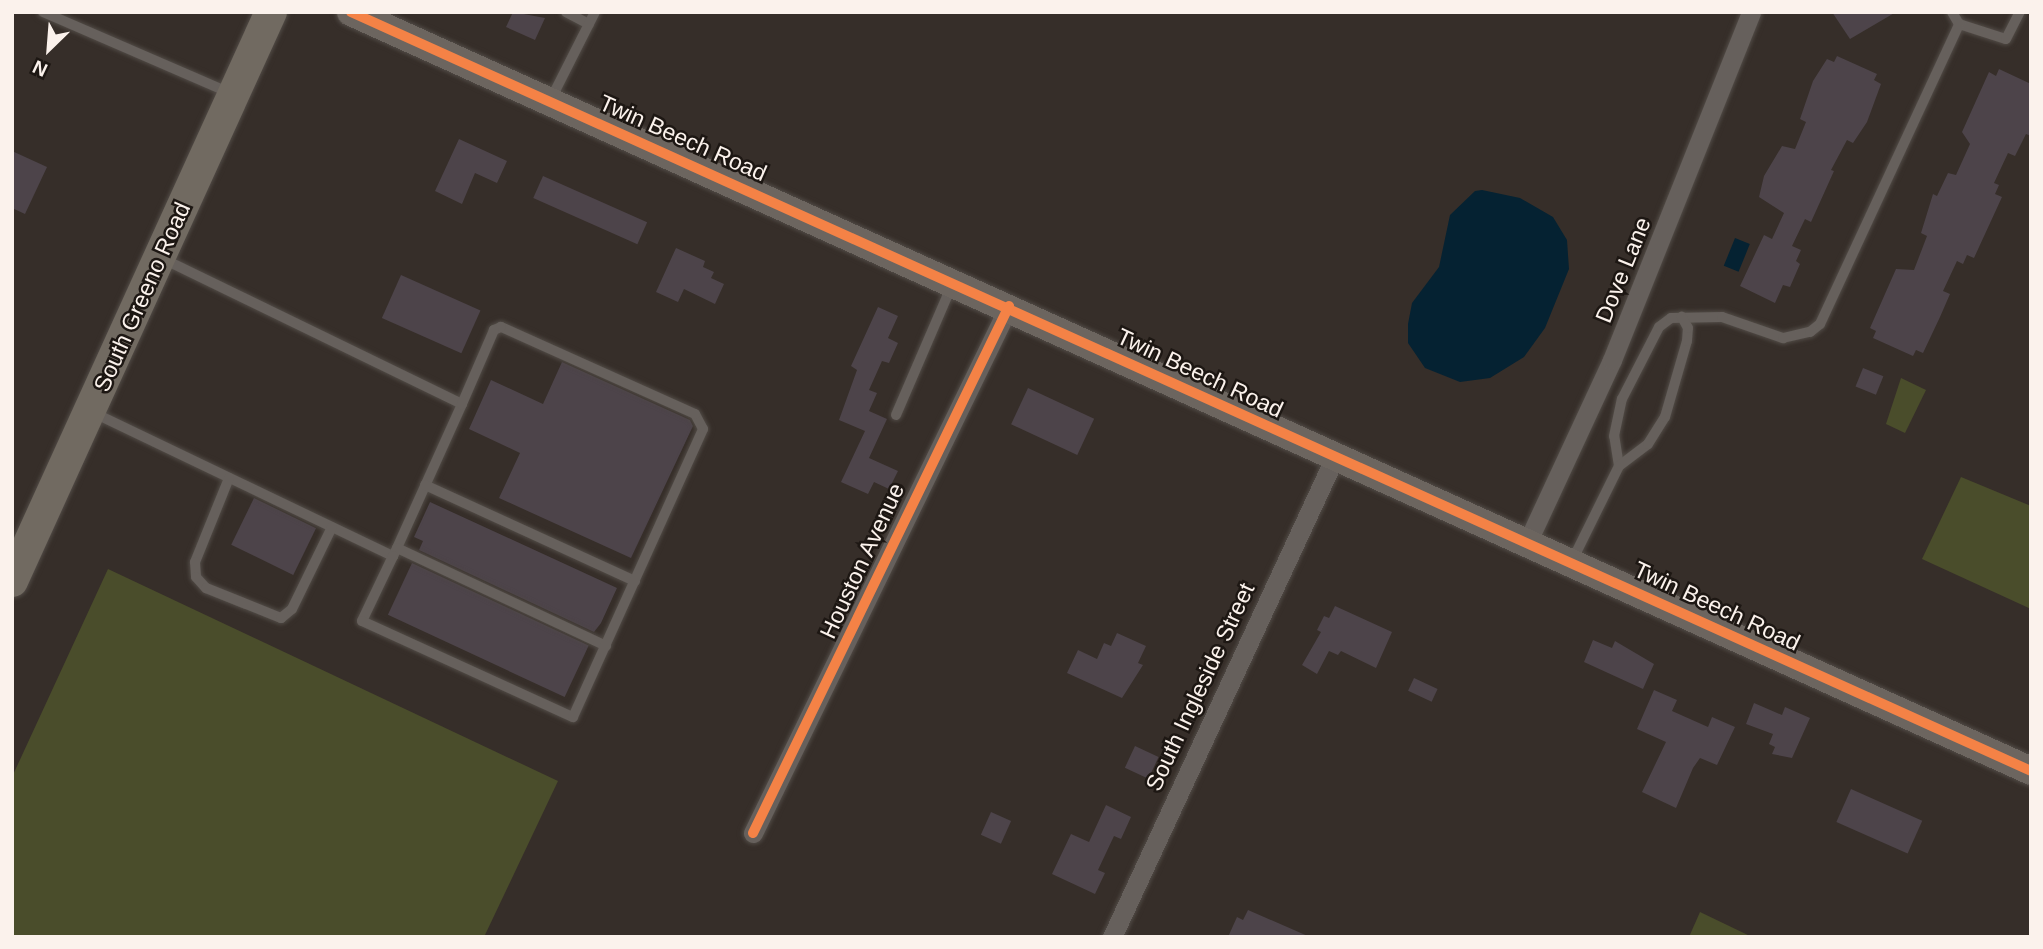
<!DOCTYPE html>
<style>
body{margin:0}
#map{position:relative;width:2043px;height:949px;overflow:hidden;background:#362e29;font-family:Helvetica,sans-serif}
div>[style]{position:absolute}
.green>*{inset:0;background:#4a4d2b}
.water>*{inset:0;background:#052232;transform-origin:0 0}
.building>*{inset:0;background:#4d444a;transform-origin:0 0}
.roads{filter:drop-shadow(0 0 2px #514b46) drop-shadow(0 0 2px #514b46)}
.lane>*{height:10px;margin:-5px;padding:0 5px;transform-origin:5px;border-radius:5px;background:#66605c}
.street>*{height:19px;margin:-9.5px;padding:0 9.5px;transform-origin:9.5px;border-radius:9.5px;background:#66605c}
.secondary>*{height:28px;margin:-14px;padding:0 14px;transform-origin:14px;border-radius:14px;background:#6c655f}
.primary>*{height:32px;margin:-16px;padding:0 16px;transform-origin:16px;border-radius:16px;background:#716a61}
.cycleway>*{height:10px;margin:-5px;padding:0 5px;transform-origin:5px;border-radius:5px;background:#f48246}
span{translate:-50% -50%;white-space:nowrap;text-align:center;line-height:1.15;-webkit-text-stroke:5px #1d1713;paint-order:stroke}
.street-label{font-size:23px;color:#fbf2ec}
.frame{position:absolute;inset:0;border:14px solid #fbf2ec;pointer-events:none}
.north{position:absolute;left:14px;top:14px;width:70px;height:70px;-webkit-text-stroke:5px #1d1713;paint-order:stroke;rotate:205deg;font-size:19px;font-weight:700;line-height:28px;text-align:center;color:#fbf2ec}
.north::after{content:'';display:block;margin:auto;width:24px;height:32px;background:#fbf2ec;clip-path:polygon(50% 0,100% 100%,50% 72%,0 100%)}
</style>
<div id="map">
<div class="green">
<i style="clip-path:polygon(1901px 378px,1926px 390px,1905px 433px,1886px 424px)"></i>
<i style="clip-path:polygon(1961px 477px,2031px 506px,2031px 609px,1922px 559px)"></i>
<i style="clip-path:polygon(108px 569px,558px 781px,484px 937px,12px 937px,12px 777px)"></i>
<i style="clip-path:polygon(1700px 912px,1752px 937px,1689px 937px)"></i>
</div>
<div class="water">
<i style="clip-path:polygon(1482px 190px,1520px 198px,1553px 217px,1567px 240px,1569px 269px,1545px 328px,1524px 357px,1490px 378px,1460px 382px,1425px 368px,1408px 343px,1408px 324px,1412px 303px,1439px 267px,1450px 215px,1475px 191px)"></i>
<i style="left:1735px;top:238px;width:16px;height:30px;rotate:22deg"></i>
</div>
<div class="building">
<i style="clip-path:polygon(513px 12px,545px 18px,535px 40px,506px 27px)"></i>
<i style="clip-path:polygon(1832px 12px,1896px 12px,1850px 39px)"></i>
<i style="clip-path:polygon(1837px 56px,1877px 74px,1874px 80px,1881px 84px,1867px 122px,1853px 143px,1847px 140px,1831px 170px,1834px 171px,1811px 222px,1805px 219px,1792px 246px,1801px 250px,1796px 261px,1800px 264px,1790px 287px,1783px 285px,1775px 303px,1740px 286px,1764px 235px,1772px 239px,1784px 213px,1759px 197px,1764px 176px,1782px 146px,1795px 149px,1806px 122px,1800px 119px,1813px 81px,1827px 59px,1834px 62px)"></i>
<i style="clip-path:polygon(1999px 69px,2031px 84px,2031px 136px,2026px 134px,2015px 156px,2008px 153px,1994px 183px,1999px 185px,1995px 194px,2002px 197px,1974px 258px,1967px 255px,1963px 264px,1957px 261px,1943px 291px,1950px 294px,1940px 317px,1923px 353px,1916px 350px,1913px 356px,1873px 338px,1876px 331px,1870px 328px,1896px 269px,1914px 270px,1927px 236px,1921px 233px,1933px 194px,1937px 196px,1948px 173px,1956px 175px,1970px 144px,1962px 132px,1989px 72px,1996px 76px)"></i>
<i style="clip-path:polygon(459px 139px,507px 161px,497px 183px,475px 173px,462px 204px,435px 191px)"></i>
<i style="clip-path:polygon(12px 151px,47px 167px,25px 214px,12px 208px)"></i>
<i style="left:543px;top:176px;width:114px;height:24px;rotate:24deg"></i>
<i style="clip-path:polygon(676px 248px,705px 261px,703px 267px,714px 272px,711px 278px,724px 284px,715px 304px,684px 289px,678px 302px,656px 292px)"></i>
<i style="left:401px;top:275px;width:87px;height:47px;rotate:24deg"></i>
<i style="clip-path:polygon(878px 307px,898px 316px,888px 338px,898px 343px,889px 363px,882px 361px,869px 390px,877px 393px,869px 411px,887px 419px,869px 458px,898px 471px,889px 489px,874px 482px,868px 494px,841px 482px,865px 431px,839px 420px,857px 370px,851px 366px)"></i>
<i style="clip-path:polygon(562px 362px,690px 420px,693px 426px,631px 558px,499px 498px,520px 453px,469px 429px,491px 380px,543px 404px)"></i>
<i style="left:1863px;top:368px;width:22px;height:20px;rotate:22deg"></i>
<i style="left:1028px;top:388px;width:73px;height:40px;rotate:25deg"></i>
<i style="left:254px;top:498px;width:69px;height:52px;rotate:26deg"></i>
<i style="clip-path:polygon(430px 502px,617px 588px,601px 623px,594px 632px,419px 550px,423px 541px,414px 537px)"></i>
<i style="left:412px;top:563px;width:195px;height:57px;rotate:25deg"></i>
<i style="clip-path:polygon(1335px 606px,1392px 632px,1376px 668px,1341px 651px,1338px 655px,1329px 651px,1317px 674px,1302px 665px,1321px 632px,1317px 630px,1324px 616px,1329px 618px)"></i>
<i style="clip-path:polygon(1117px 633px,1146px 646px,1138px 663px,1143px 665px,1122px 698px,1067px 673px,1078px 650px,1097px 659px,1104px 643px,1111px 646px)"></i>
<i style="clip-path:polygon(1593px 640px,1612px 648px,1615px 641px,1654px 664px,1643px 689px,1584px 662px)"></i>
<i style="left:1414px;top:678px;width:26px;height:14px;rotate:25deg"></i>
<i style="clip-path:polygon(1654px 690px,1677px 700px,1672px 711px,1708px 727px,1712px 717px,1735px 727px,1717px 765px,1700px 758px,1693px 768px,1676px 808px,1642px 792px,1666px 742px,1637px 729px)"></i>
<i style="clip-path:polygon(1754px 703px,1782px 715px,1785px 707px,1810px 718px,1792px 758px,1772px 754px,1775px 747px,1769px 744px,1773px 734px,1746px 724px)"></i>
<i style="left:1135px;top:746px;width:26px;height:24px;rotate:25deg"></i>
<i style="left:1851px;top:789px;width:78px;height:36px;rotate:24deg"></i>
<i style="clip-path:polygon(1106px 805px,1131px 817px,1121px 839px,1114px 836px,1098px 870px,1105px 873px,1095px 894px,1052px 874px,1071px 834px,1089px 842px)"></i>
<i style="left:991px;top:812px;width:22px;height:25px;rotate:24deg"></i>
<i style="clip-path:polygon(1248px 910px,1310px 937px,1228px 937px,1237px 917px,1243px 920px)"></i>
</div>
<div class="roads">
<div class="lane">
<i style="left:43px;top:12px;width:204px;rotate:23.4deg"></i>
<i style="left:566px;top:12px;width:26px;rotate:28deg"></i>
<i style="left:1952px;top:12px;width:14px;rotate:60deg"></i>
<i style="left:1959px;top:24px;width:49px;rotate:17.7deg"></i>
<i style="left:2006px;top:39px;width:30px;rotate:-63deg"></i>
<i style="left:550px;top:101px;width:100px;rotate:-63.2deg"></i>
<i style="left:92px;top:412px;width:334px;rotate:25.6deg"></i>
<i style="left:393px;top:556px;width:9px;rotate:-63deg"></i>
<i style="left:397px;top:548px;width:158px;rotate:-65.7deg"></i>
<i style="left:462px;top:404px;width:332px;rotate:-154.1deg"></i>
<i style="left:896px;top:415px;width:142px;rotate:-66.7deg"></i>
<i style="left:1619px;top:466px;width:30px;rotate:-99deg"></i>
<i style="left:1614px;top:436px;width:38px;rotate:-78deg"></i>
<i style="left:1622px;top:399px;width:81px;rotate:-62.8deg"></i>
<i style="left:1659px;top:327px;width:15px;rotate:-37deg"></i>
<i style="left:1671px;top:318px;width:51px;rotate:-1.1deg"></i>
<i style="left:1722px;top:317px;width:65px;rotate:19deg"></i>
<i style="left:1783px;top:338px;width:28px;rotate:-13deg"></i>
<i style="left:1810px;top:332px;width:13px;rotate:-39deg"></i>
<i style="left:1820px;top:324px;width:331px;rotate:-65.1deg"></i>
<i style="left:229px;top:478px;width:91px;rotate:112deg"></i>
<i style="left:195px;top:562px;width:15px;rotate:86deg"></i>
<i style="left:196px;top:577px;width:15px;rotate:48deg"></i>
<i style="left:206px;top:588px;width:81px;rotate:21.8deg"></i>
<i style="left:281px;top:618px;width:14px;rotate:-39deg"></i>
<i style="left:292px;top:609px;width:91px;rotate:-64deg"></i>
<i style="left:425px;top:485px;width:231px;rotate:24.6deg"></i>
<i style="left:397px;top:548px;width:231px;rotate:25.1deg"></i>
<i style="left:393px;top:556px;width:72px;rotate:115.5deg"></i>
<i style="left:362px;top:621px;width:232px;rotate:24.5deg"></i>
<i style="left:573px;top:717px;width:316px;rotate:-65.7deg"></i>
<i style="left:703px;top:429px;width:17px;rotate:-118deg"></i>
<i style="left:695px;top:414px;width:213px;rotate:-155.8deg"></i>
<i style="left:501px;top:327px;width:8px;rotate:157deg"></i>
<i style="left:494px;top:330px;width:81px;rotate:113.4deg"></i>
<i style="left:1572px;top:561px;width:106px;rotate:-63.7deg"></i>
<i style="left:1619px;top:466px;width:36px;rotate:-37deg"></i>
<i style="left:1648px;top:444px;width:32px;rotate:-58deg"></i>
<i style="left:1665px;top:417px;width:79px;rotate:-73.9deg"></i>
<i style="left:1687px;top:341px;width:13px;rotate:-86deg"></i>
<i style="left:1688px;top:328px;width:13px;rotate:-119deg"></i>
</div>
<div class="street">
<i style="left:1528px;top:541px;width:200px;rotate:-65.1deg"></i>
<i style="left:1612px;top:360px;width:375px;rotate:-68.2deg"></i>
<i style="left:753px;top:833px;width:586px;rotate:-64.09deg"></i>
<i style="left:1112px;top:937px;width:527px;rotate:-65.09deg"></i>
</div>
<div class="secondary">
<i style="left:351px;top:12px;width:1843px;rotate:24.31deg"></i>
</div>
<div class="primary">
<i style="left:12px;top:581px;width:625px;rotate:-65.53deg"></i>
</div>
</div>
<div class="cycleway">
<i style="left:351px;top:12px;width:1843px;rotate:24.31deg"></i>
<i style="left:753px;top:833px;width:586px;rotate:-64.09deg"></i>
</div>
<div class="street-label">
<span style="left:683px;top:138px;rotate:24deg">Twin Beech Road</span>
<span style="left:1623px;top:270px;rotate:-68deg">Dove Lane</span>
<span style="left:142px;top:297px;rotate:-66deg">South Greeno Road</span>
<span style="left:1200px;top:373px;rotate:25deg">Twin Beech Road</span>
<span style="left:862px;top:561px;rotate:-65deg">Houston Avenue</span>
<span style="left:1717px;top:606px;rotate:25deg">Twin Beech Road</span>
<span style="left:1200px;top:687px;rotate:-65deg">South Ingleside Street</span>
</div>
<div class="frame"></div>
<div class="north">N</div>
</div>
